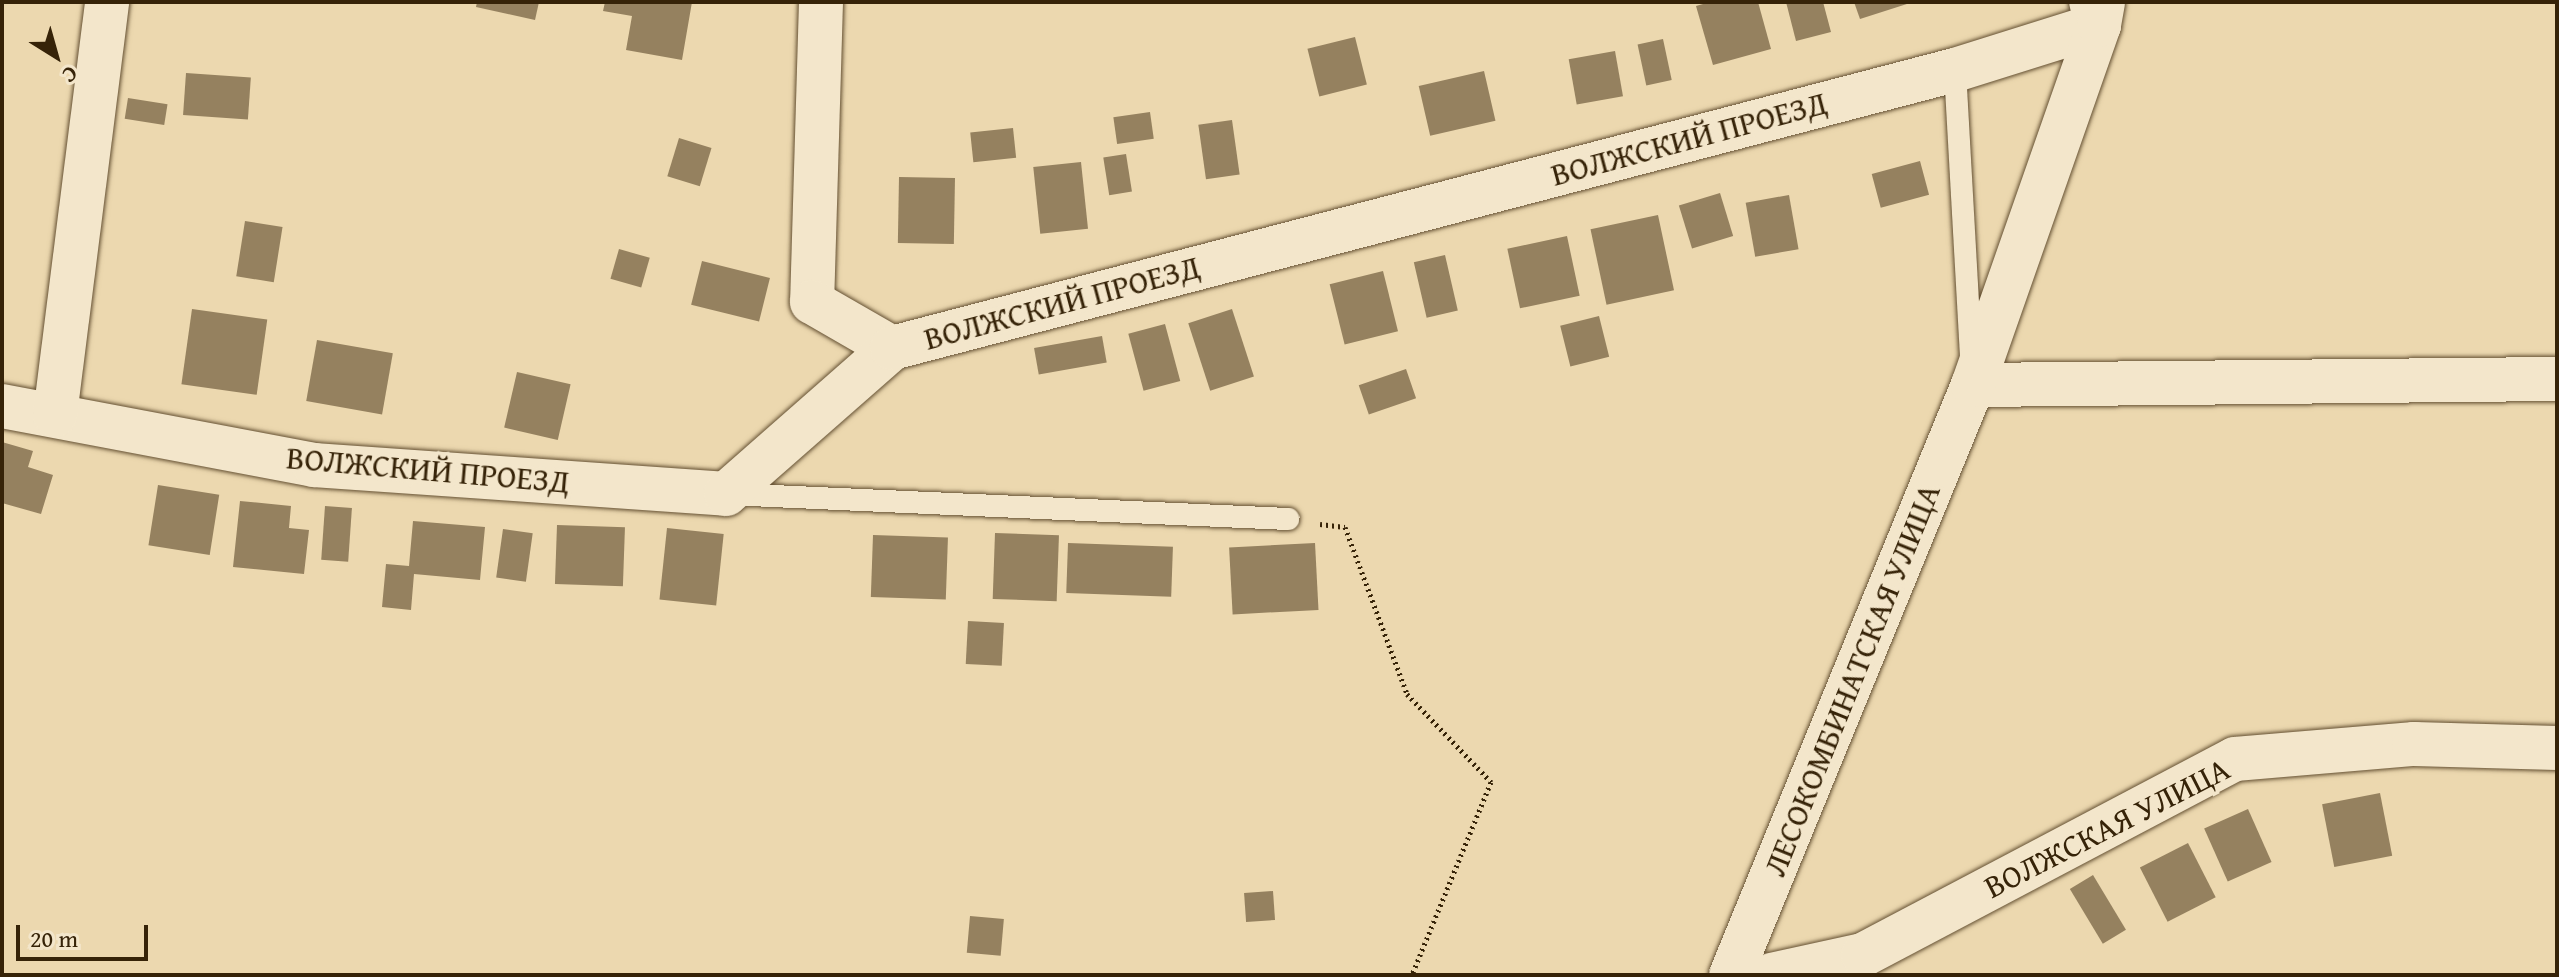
<!DOCTYPE html>
<meta charset="utf-8">
<style>
body{margin:0}
#map{position:relative;width:2559px;height:977px;overflow:hidden;background:#ecd8af;font-family:"Gentium Book Plus",serif}
div>[style]{position:absolute}
.building>*{inset:0;background:#95815f;transform-origin:0 0}
.path>*{height:5px;margin-top:-2.5px;transform-origin:0;background:repeating-linear-gradient(90deg,#362308 0 2px,transparent 0 6px)}
.roads{filter:drop-shadow(0 0 2px #645032) drop-shadow(0 0 2px #645032)}
.service>*{height:22px;margin:-11px;padding:0 11px;transform-origin:11px;border-radius:11px;background:#f3e6cb}
.minor>*{height:44px;margin:-22px;padding:0 22px;transform-origin:22px;border-radius:22px;background:#f3e6cb}
.tertiary>*{height:44px;margin:-22px;padding:0 22px;transform-origin:22px;border-radius:22px;background:#f3e6cb}
span{translate:-50% -50%;white-space:nowrap;text-align:center;line-height:1.15;-webkit-text-stroke:7px #f3e6cb;paint-order:stroke}
.street-label{font-size:32px;color:#362308}
.frame{position:absolute;inset:0;border:4px solid #362308;pointer-events:none}
.north{position:absolute;left:16px;top:16px;width:80px;height:80px;-webkit-text-stroke:6px #f3e6cb;paint-order:stroke;rotate:143deg;font-size:22px;font-weight:700;line-height:32px;text-align:center;color:#362308}
.north::after{content:'';display:block;margin:auto;width:28px;height:36px;background:#362308;clip-path:polygon(50% 0,100% 100%,50% 72%,0 100%)}
.scale{position:absolute;left:16px;top:925px;width:132px;height:36px;box-sizing:border-box;border:4px solid #362308;border-top:0;padding-left:10px;font-size:24px;line-height:28px;white-space:nowrap;color:#362308;-webkit-text-stroke:6px #f3e6cb;paint-order:stroke}
</style>
<div id="map">
<div class="building">
<i style="clip-path:polygon(477px 2px,539px 2px,535px 20px,476px 7px)"></i>
<i style="clip-path:polygon(605px 2px,692px 2px,682px 60px,626px 50px,632px 16px,603px 11px)"></i>
<i style="clip-path:polygon(1710px 2px,1758px 2px,1771px 49px,1713px 65px,1696px 6px)"></i>
<i style="clip-path:polygon(1786px 2px,1823px 2px,1831px 32px,1796px 41px)"></i>
<i style="clip-path:polygon(1854px 2px,1910px 2px,1910px 3px,1860px 19px)"></i>
<i style="left:1355px;top:37px;width:49px;height:49px;rotate:76deg"></i>
<i style="left:1663px;top:39px;width:42px;height:26px;rotate:78deg"></i>
<i style="left:1615px;top:51px;width:46px;height:47px;rotate:80deg"></i>
<i style="left:1484px;top:71px;width:51px;height:67px;rotate:77deg"></i>
<i style="left:186px;top:73px;width:65px;height:42px;rotate:4deg"></i>
<i style="left:128px;top:98px;width:40px;height:21px;rotate:9deg"></i>
<i style="left:1150px;top:112px;width:27px;height:37px;rotate:82deg"></i>
<i style="left:1232px;top:120px;width:55px;height:34px;rotate:82deg"></i>
<i style="left:1013px;top:128px;width:30px;height:43px;rotate:84deg"></i>
<i style="left:679px;top:138px;width:34px;height:40px;rotate:17deg"></i>
<i style="left:1126px;top:154px;width:38px;height:23px;rotate:81deg"></i>
<i style="left:1920px;top:161px;width:35px;height:50px;rotate:75deg"></i>
<i style="left:1081px;top:162px;width:67px;height:48px;rotate:84deg"></i>
<i style="left:899px;top:177px;width:56px;height:66px;rotate:1deg"></i>
<i style="left:1720px;top:193px;width:45px;height:43px;rotate:73deg"></i>
<i style="left:1789px;top:195px;width:55px;height:44px;rotate:80deg"></i>
<i style="left:1658px;top:215px;width:77px;height:69px;rotate:78deg"></i>
<i style="left:245px;top:221px;width:38px;height:56px;rotate:9deg"></i>
<i style="left:1567px;top:236px;width:61px;height:61px;rotate:78deg"></i>
<i style="left:619px;top:249px;width:32px;height:31px;rotate:16deg"></i>
<i style="left:1445px;top:255px;width:57px;height:32px;rotate:77deg"></i>
<i style="left:702px;top:261px;width:70px;height:45px;rotate:14deg"></i>
<i style="left:1383px;top:271px;width:62px;height:55px;rotate:76deg"></i>
<i style="left:192px;top:309px;width:76px;height:76px;rotate:8deg"></i>
<i style="left:1232px;top:309px;width:71px;height:46px;rotate:72deg"></i>
<i style="left:1599px;top:316px;width:42px;height:40px;rotate:76deg"></i>
<i style="left:1165px;top:324px;width:59px;height:38px;rotate:75deg"></i>
<i style="left:1102px;top:336px;width:27px;height:69px;rotate:80deg"></i>
<i style="left:317px;top:340px;width:77px;height:62px;rotate:10deg"></i>
<i style="left:1406px;top:369px;width:31px;height:50px;rotate:71deg"></i>
<i style="left:517px;top:372px;width:55px;height:57px;rotate:13deg"></i>
<i style="clip-path:polygon(2px 442px,33px 451px,28px 467px,53px 475px,41px 514px,2px 503px)"></i>
<i style="left:158px;top:485px;width:62px;height:61px;rotate:9deg"></i>
<i style="clip-path:polygon(240px 501px,291px 506px,289px 528px,309px 530px,304px 574px,233px 567px)"></i>
<i style="left:325px;top:506px;width:27px;height:54px;rotate:4deg"></i>
<i style="clip-path:polygon(413px 521px,485px 527px,480px 580px,414px 574px,411px 610px,382px 607px,386px 564px,409px 566px)"></i>
<i style="left:557px;top:525px;width:68px;height:59px;rotate:2deg"></i>
<i style="left:667px;top:528px;width:57px;height:72px;rotate:6deg"></i>
<i style="left:503px;top:529px;width:30px;height:49px;rotate:8deg"></i>
<i style="left:995px;top:533px;width:64px;height:66px;rotate:2deg"></i>
<i style="left:873px;top:535px;width:75px;height:62px;rotate:2deg"></i>
<i style="left:1068px;top:543px;width:105px;height:50px;rotate:2deg"></i>
<i style="left:1315px;top:543px;width:67px;height:86px;rotate:87deg"></i>
<i style="left:968px;top:621px;width:36px;height:43px;rotate:3deg"></i>
<i style="left:2380px;top:793px;width:64px;height:59px;rotate:79deg"></i>
<i style="left:2248px;top:809px;width:58px;height:48px;rotate:66deg"></i>
<i style="left:2188px;top:843px;width:61px;height:54px;rotate:63deg"></i>
<i style="left:2093px;top:875px;width:64px;height:27px;rotate:59deg"></i>
<i style="left:1273px;top:891px;width:29px;height:29px;rotate:86deg"></i>
<i style="left:970px;top:916px;width:34px;height:37px;rotate:5deg"></i>
</div>
<div class="path">
<i style="left:1320px;top:524px;width:25px;rotate:7deg"></i>
<i style="left:1345px;top:527px;width:178px;rotate:69.6deg"></i>
<i style="left:1407px;top:694px;width:122px;rotate:46.3deg"></i>
<i style="left:1491px;top:782px;width:209px;rotate:112.3deg"></i>
</div>
<div class="roads">
<div class="service">
<i style="left:1955px;top:70px;width:286px;rotate:86.8deg"></i>
<i style="left:727px;top:494px;width:562px;rotate:2.55deg"></i>
</div>
<div class="minor">
<i style="left:821px;top:2px;width:300px;rotate:91.7deg"></i>
<i style="left:812px;top:302px;width:92px;rotate:29.9deg"></i>
<i style="left:1973px;top:385px;width:584px;rotate:-0.59deg"></i>
<i style="left:2px;top:406px;width:318px;rotate:10.7deg"></i>
<i style="left:314px;top:465px;width:413px;rotate:4deg"></i>
<i style="left:726px;top:494px;width:221px;rotate:-41.3deg"></i>
<i style="left:892px;top:348px;width:1099px;rotate:-14.66deg"></i>
<i style="left:1955px;top:70px;width:151px;rotate:-17.4deg"></i>
<i style="left:2099px;top:25px;width:24px;rotate:-109deg"></i>
<i style="left:55px;top:415px;width:416px;rotate:-82.8deg"></i>
<i style="left:1771px;top:975px;width:94px;rotate:-12.3deg"></i>
<i style="left:1863px;top:955px;width:420px;rotate:-27.8deg"></i>
<i style="left:2235px;top:759px;width:180px;rotate:-4.8deg"></i>
<i style="left:2414px;top:744px;width:143px;rotate:1.6deg"></i>
</div>
<div class="tertiary">
<i style="left:1731px;top:975px;width:638px;rotate:-67.7deg"></i>
<i style="left:1973px;top:385px;width:381px;rotate:-70.7deg"></i>
<i style="left:2099px;top:25px;width:23px;rotate:-80deg"></i>
</div>
</div>
<div class="street-label">
<span style="left:1689px;top:139px;rotate:-15deg">ВОЛЖСКИЙ ПРОЕЗД</span>
<span style="left:1062px;top:303px;rotate:-15deg">ВОЛЖСКИЙ ПРОЕЗД</span>
<span style="left:428px;top:470px;rotate:5deg">ВОЛЖСКИЙ ПРОЕЗД</span>
<span style="left:1852px;top:680px;rotate:-68deg">ЛЕСОКОМБИНАТСКАЯ УЛИЦА</span>
<span style="left:2107px;top:828px;rotate:-27deg">ВОЛЖСКАЯ УЛИЦА</span>
</div>
<div class="frame"></div>
<div class="north">С</div>
<div class="scale">20 m</div>
</div>
